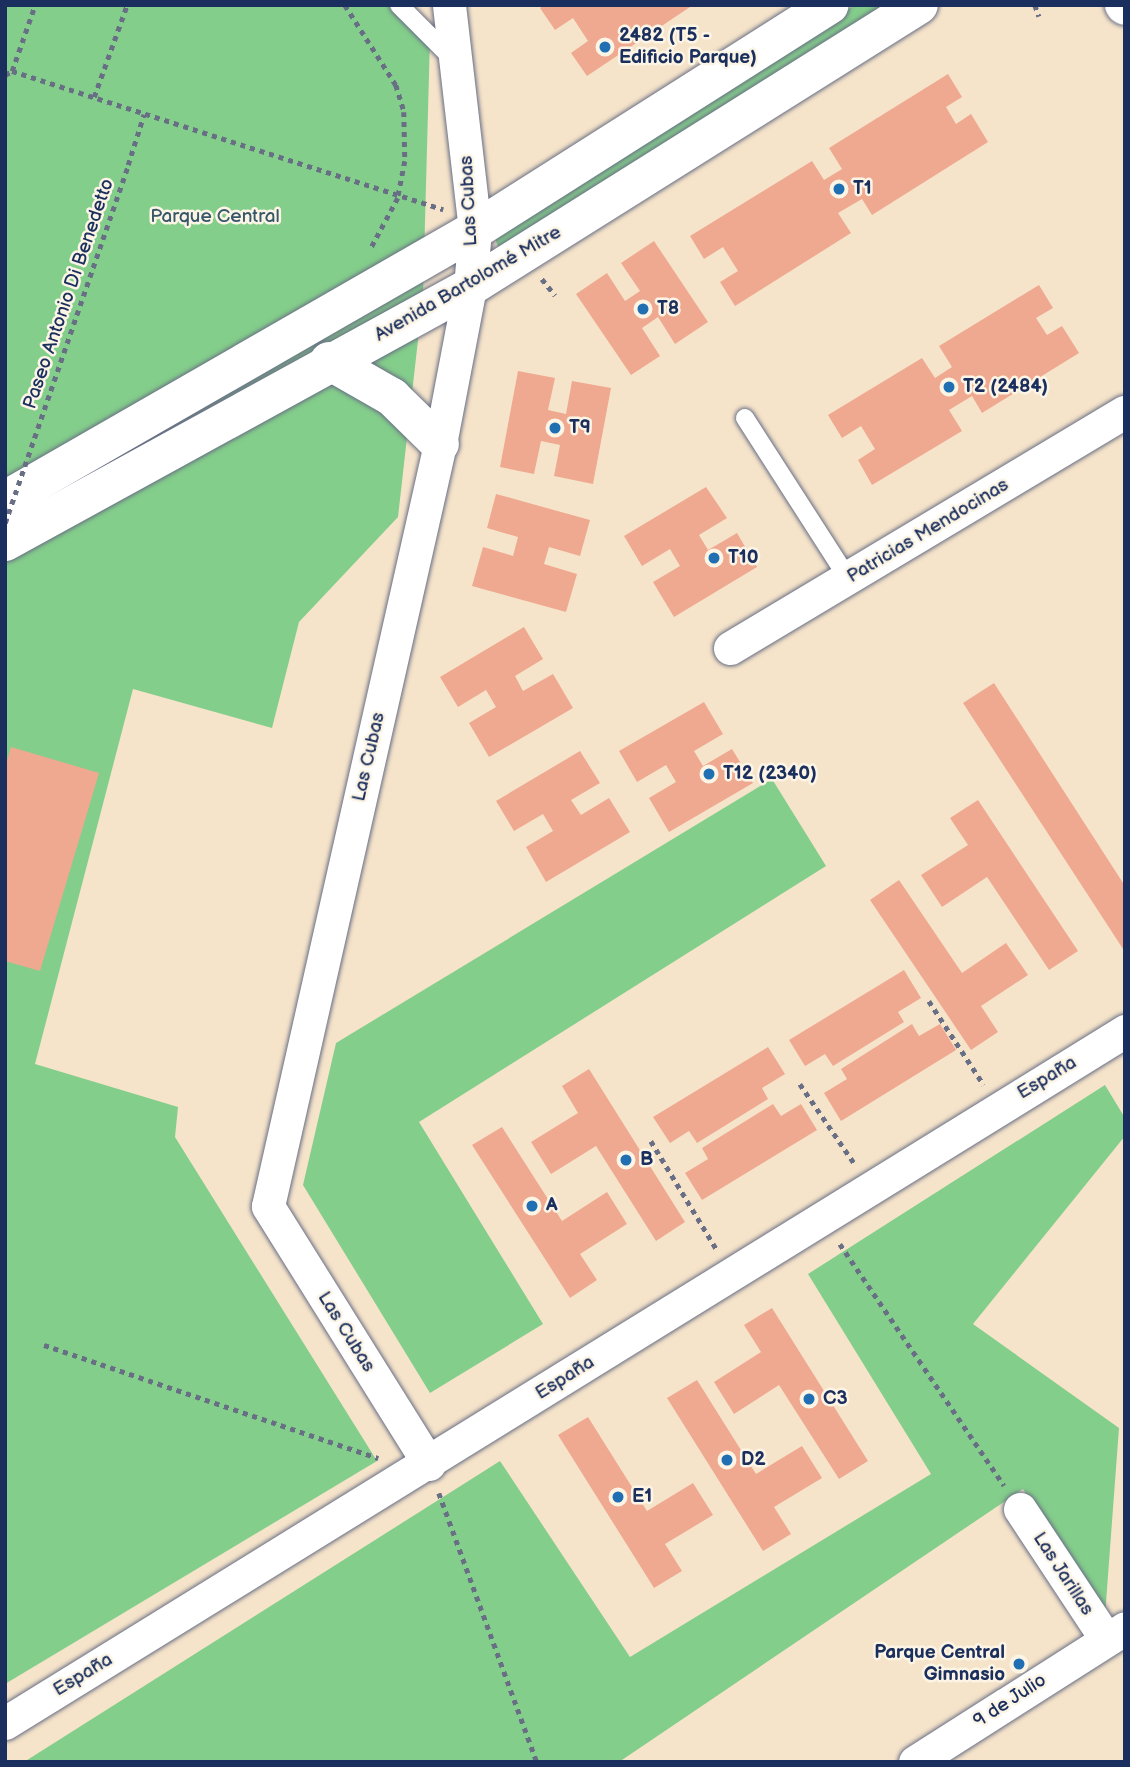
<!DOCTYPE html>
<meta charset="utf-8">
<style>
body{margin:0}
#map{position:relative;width:1130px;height:1767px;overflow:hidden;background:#f6e4ca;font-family:"Balsamiq Sans",sans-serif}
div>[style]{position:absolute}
.green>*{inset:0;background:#84ce8b}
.building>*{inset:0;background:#efa990}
.path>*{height:4.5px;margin-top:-2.25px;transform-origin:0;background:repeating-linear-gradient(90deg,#686e84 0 5px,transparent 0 10px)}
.roads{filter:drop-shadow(0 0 2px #686e84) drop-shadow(0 0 2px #686e84)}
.lane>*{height:18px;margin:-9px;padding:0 9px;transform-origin:9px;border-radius:9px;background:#fff}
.street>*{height:33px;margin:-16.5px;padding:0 16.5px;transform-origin:16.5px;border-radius:16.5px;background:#fff}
.secondary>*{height:38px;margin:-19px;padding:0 19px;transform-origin:19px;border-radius:19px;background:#fff}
.path-bridge>*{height:4.5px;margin-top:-2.25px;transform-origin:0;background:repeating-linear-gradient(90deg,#686e84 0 5px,transparent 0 10px)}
.dots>*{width:19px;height:19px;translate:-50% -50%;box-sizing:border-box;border:4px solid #fcf5e5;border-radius:50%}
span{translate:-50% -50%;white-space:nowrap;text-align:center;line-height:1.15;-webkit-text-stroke:5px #fcf5e5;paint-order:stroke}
.poi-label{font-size:19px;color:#1b2f5e;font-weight:700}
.left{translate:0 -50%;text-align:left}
.right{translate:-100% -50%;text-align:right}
.street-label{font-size:19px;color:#1b2f5e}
.park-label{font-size:19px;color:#355769}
.frame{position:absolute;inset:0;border:7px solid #1b2f5e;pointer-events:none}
</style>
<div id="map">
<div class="green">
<i style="clip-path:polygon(5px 5px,393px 5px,430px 38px,423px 296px,398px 517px,299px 622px,272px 728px,133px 689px,35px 1064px,178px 1107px,175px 1137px,377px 1461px,5px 1684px)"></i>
<i style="clip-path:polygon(855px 5px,885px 5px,499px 250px,495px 238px)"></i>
<i style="clip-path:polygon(772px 779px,826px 866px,419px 1122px,543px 1324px,430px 1393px,303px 1185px,336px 1043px)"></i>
<i style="clip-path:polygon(1105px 1085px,1125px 1118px,1125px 1136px,973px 1324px,1119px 1428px,1105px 1616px,1023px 1489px,619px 1762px,24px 1762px,500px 1461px,630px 1657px,931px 1474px,808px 1274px)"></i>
</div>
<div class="building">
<i style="clip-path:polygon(544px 5px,693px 5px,587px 76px,571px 53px,588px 41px,573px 18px,555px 30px,540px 8px)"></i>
<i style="clip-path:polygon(948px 74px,962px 97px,946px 107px,956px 124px,971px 114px,988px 142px,872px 215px,862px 199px,838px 213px,851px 233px,735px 306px,720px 282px,738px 271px,723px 247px,704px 259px,690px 236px,812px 161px,824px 180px,842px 169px,829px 148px)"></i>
<i style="clip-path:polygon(654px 241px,708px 322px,675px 344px,658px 317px,642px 328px,660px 356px,631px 375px,576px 294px,607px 273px,625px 301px,640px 291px,621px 263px)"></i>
<i style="clip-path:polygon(1039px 285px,1053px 308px,1036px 318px,1047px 335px,1062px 326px,1079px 353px,982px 413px,972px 396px,949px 410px,962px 431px,872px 485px,858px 460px,875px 449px,861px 426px,842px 438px,828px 415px,922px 358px,935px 378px,952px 367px,939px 346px)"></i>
<i style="clip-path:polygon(518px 371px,555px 378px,548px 410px,566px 414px,572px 381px,611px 388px,593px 484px,554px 476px,560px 445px,541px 441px,534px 474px,500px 467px)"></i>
<i style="clip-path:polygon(706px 487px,727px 518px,699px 535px,708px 550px,737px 533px,757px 567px,674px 617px,653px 582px,680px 566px,670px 549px,642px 566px,624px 536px)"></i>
<i style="clip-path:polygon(496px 494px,590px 520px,580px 556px,549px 547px,544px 564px,577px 574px,566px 612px,472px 586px,483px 547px,513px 556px,518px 537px,487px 528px)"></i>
<i style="clip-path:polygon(524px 627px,543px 659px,515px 676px,523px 691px,553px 674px,573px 708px,489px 757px,469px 723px,496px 707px,486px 690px,458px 707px,440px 677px)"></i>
<i style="clip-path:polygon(994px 683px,1125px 886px,1125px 952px,963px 703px)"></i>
<i style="clip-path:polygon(704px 702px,723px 734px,694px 751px,703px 766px,732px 749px,753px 783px,669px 832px,649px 798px,676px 782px,666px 765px,637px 782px,619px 751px)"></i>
<i style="clip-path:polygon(11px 747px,99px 773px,40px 971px,5px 961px,5px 768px)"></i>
<i style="clip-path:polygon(580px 751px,600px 783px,571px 800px,581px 815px,609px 798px,630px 832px,546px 882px,526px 847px,553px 831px,543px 814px,514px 831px,496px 801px)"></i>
<i style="clip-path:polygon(978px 800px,1078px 951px,1049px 970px,987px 877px,942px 907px,921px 875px,968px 845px,950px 818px)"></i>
<i style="clip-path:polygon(899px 880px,962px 973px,1006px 943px,1028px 975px,981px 1006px,998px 1032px,971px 1050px,870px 900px)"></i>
<i style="clip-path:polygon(904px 970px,921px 998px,898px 1012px,904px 1022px,833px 1066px,825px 1054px,805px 1066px,789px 1040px)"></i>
<i style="clip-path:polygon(912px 1024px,919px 1036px,940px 1024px,956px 1050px,841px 1121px,824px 1093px,847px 1079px,841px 1069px)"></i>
<i style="clip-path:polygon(768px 1047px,785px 1074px,762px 1088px,768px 1099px,697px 1143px,689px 1131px,670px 1143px,653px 1117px)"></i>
<i style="clip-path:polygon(589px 1069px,685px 1222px,656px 1241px,596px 1146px,551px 1174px,531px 1142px,578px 1113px,562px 1086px)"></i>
<i style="clip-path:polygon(773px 1104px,781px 1116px,801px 1104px,817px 1130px,702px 1200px,685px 1173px,708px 1159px,702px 1148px)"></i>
<i style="clip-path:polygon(502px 1127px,562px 1221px,607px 1192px,627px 1224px,580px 1254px,597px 1280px,570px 1298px,472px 1145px)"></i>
<i style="clip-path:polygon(772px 1308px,868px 1461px,839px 1479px,779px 1385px,734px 1414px,714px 1382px,761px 1352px,744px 1325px)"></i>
<i style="clip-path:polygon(697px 1380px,756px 1474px,802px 1446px,822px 1478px,774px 1507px,791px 1534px,763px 1551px,667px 1398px)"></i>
<i style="clip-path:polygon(588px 1417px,647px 1511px,693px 1483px,713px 1515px,665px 1544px,682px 1571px,654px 1588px,558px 1435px)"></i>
</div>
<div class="path">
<i style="left:345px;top:5px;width:95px;rotate:57.5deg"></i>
<i style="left:396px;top:85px;width:28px;rotate:73deg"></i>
<i style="left:404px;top:112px;width:49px;rotate:88.8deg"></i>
<i style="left:405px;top:161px;width:38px;rotate:101deg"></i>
<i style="left:398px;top:198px;width:59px;rotate:118.3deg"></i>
<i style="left:1035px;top:5px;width:12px;rotate:70deg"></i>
<i style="left:12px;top:71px;width:70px;rotate:-70.8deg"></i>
<i style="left:5px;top:75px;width:8px;rotate:-30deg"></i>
<i style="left:12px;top:71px;width:453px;rotate:17.8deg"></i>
<i style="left:94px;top:97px;width:98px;rotate:-70.3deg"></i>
<i style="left:128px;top:165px;width:53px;rotate:-72.6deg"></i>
<i style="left:542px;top:279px;width:21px;rotate:51deg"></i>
<i style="left:929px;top:1001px;width:100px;rotate:56.8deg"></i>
<i style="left:800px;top:1084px;width:96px;rotate:55.6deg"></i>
<i style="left:651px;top:1141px;width:127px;rotate:58.8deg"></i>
<i style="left:840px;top:1244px;width:292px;rotate:55.8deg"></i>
<i style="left:44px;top:1345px;width:353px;rotate:18.7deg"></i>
<i style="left:439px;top:1493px;width:286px;rotate:70deg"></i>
</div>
<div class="roads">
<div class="lane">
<i style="left:399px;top:5px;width:78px;rotate:45deg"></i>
<i style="left:745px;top:418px;width:193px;rotate:57.3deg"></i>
</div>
<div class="street">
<i style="left:730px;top:648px;width:460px;rotate:-30.9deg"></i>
<i style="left:429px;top:1464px;width:304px;rotate:-122deg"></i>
<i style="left:268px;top:1206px;width:781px;rotate:-77.28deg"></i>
<i style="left:440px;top:444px;width:160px;rotate:-79.2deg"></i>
<i style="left:470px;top:287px;width:57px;rotate:-85deg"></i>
<i style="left:475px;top:230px;width:226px;rotate:-96.6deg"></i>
<i style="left:1020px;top:1509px;width:156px;rotate:56.5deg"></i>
<i style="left:5px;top:1723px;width:1317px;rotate:-31.71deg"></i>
<i style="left:915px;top:1762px;width:249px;rotate:-32.5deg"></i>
</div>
<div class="secondary">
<i style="left:1124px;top:5px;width:1px;rotate:45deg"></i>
<i style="left:329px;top:361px;width:73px;rotate:29.7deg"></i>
<i style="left:392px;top:397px;width:67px;rotate:44.4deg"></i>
<i style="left:5px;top:500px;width:542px;rotate:-29.88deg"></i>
<i style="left:475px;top:230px;width:420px;rotate:-32.4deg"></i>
<i style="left:5px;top:542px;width:530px;rotate:-28.74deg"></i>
<i style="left:470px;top:287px;width:530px;rotate:-32.13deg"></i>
</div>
</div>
<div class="path-bridge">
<i style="left:5px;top:523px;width:379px;rotate:-71deg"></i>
</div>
<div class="dots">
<i style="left:605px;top:47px;background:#1f6fb2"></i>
<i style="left:839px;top:189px;background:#1f6fb2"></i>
<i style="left:643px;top:309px;background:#1f6fb2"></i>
<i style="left:949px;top:387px;background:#1f6fb2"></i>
<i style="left:555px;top:428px;background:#1f6fb2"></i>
<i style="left:714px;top:558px;background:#1f6fb2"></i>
<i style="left:709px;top:774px;background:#1f6fb2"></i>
<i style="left:626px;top:1160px;background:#1f6fb2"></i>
<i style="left:532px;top:1206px;background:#1f6fb2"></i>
<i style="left:809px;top:1399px;background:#1f6fb2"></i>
<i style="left:727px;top:1460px;background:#1f6fb2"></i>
<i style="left:618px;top:1497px;background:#1f6fb2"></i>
<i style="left:1019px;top:1664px;background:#1f6fb2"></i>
</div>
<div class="poi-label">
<span class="left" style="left:619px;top:47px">2482 (T5 -<br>Edificio Parque)</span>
<span class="left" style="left:853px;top:189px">T1</span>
<span class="left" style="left:657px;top:309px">T8</span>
<span class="left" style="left:963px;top:387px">T2 (2484)</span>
<span class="left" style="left:569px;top:428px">T9</span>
<span class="left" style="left:728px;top:558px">T10</span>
<span class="left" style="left:723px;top:774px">T12 (2340)</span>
<span class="left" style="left:640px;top:1160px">B</span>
<span class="left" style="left:546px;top:1206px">A</span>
<span class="left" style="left:823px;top:1399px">C3</span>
<span class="left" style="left:741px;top:1460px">D2</span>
<span class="left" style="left:632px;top:1497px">E1</span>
<span class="right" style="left:1005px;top:1664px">Parque Central<br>Gimnasio</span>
</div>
<div class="street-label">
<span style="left:469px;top:201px;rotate:-93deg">Las Cubas</span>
<span style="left:468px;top:284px;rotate:-30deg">Avenida Bartolomé Mitre</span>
<span style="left:69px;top:294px;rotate:-71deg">Paseo Antonio Di Benedetto</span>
<span style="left:928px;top:531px;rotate:-31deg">Patricias Mendocinas</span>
<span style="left:369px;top:757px;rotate:-77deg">Las Cubas</span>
<span style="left:1047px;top:1078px;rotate:-31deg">España</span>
<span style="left:346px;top:1332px;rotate:58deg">Las Cubas</span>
<span style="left:565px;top:1378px;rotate:-32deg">España</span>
<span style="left:1063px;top:1574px;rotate:57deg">Las Jarillas</span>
<span style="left:83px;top:1675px;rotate:-31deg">España</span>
<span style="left:1010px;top:1701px;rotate:-33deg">9 de Julio</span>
</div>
<div class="park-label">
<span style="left:215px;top:217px">Parque Central</span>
</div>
<div class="frame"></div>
</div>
